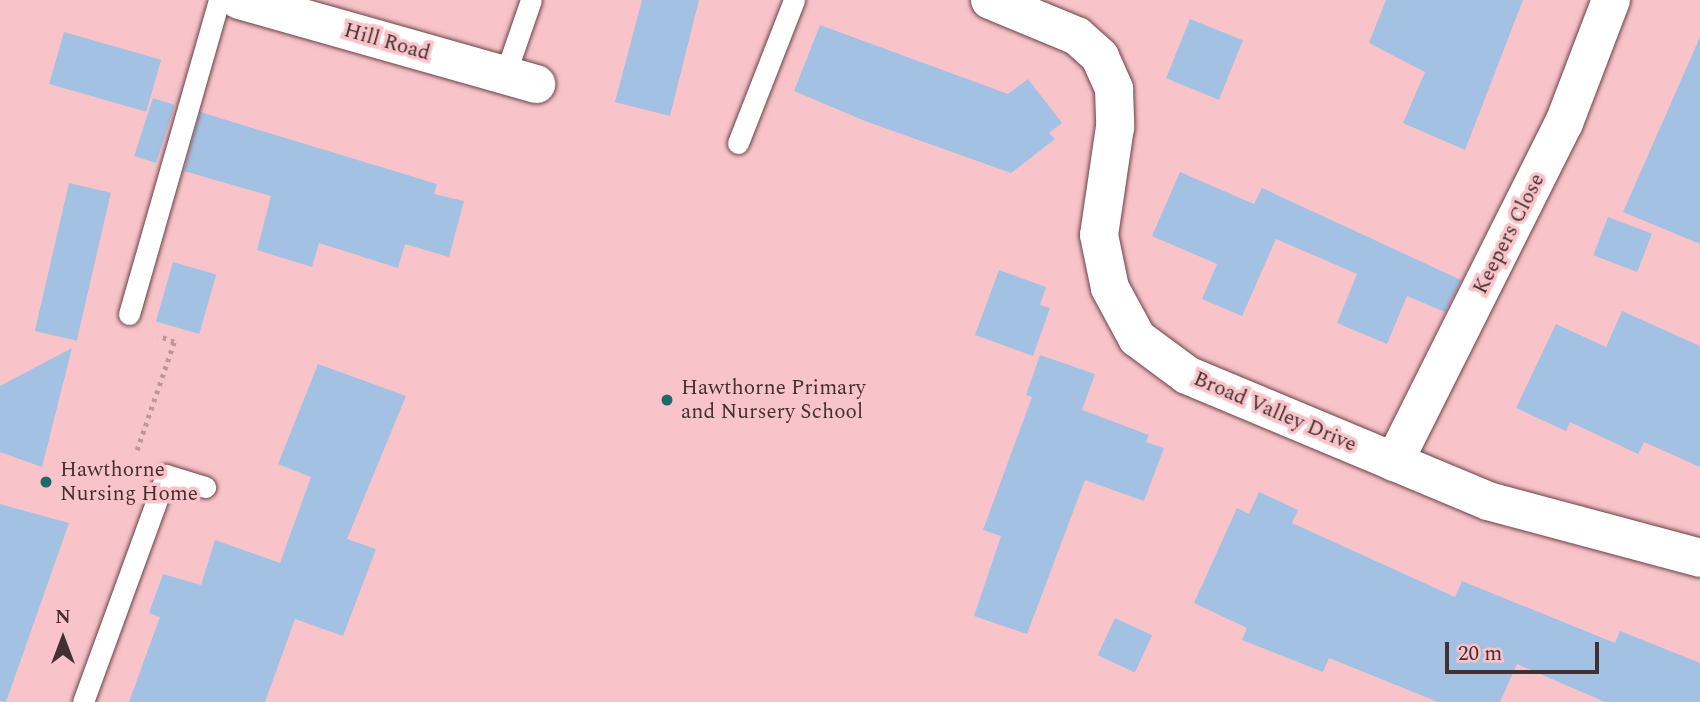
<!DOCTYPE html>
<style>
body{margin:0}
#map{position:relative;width:1700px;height:702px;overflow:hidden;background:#f8c4c9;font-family:Spectral,serif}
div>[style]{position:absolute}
.building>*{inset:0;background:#a3c1e3;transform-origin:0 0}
.path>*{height:4.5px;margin-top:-2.25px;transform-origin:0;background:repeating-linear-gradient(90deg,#c0969a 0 3.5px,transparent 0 8.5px)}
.roads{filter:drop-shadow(0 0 2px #6b4146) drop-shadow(0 0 2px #6b4146)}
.lane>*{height:21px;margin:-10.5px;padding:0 10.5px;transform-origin:10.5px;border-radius:10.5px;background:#fff}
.street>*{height:38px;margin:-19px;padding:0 19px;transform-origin:19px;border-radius:19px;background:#fff}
.dots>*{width:19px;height:19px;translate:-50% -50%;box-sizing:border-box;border:4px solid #f8c4c9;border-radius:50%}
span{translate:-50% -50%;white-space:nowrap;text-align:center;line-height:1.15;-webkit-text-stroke:7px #f8c4c9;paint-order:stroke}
.street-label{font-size:21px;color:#443032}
.poi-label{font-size:21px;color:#443032}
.left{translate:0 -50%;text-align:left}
.north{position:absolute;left:28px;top:604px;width:70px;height:70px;-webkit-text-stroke:5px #f8c4c9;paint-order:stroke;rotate:0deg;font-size:19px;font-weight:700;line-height:28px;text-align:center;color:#443032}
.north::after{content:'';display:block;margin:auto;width:24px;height:32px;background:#443032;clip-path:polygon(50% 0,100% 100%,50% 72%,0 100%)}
.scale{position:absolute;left:1445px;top:642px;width:154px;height:32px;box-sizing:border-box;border:4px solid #443032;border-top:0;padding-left:9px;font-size:21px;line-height:24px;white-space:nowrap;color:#443032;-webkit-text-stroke:5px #f8c4c9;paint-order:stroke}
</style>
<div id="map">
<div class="building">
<i style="clip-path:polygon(642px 0,699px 0,670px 116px,615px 102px)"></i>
<i style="clip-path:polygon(1386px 0,1523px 0,1465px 150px,1403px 123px,1425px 72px,1369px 43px)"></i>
<i style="left:1190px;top:19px;width:57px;height:64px;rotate:22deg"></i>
<i style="clip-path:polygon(820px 25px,1008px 94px,1028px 79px,1062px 123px,1049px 133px,1055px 139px,1011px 173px,865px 121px,794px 91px)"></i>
<i style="left:64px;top:32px;width:101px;height:54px;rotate:16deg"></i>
<i style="clip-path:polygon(1700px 37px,1700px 244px,1623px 212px)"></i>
<i style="left:153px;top:98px;width:23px;height:61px;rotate:18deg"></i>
<i style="clip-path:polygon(200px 112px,437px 184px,434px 194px,464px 201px,449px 257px,405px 244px,398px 268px,319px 243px,312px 267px,257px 250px,271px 196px,184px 171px)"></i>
<i style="clip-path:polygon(1180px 172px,1254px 204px,1262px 188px,1461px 280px,1445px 312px,1407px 296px,1387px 344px,1337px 323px,1357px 274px,1276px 239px,1242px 316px,1202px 299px,1217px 264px,1152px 236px)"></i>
<i style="left:69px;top:183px;width:43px;height:152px;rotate:13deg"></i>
<i style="left:1608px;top:217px;width:47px;height:41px;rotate:21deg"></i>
<i style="left:173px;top:262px;width:45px;height:62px;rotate:16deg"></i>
<i style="clip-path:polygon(999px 270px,1046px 287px,1040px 305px,1050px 308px,1033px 356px,975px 335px)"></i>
<i style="clip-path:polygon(1622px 311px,1700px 346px,1700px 467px,1644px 442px,1638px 454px,1570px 422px,1566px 431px,1516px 408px,1556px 324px,1606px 347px)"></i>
<i style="clip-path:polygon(72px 348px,42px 467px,0 452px,0 386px)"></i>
<i style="clip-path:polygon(1040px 355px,1095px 374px,1082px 410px,1149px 435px,1146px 442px,1164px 448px,1144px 501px,1085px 480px,1027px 634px,974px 616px,1001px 536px,983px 530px,1032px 397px,1026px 395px)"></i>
<i style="clip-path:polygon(318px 364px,406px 396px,347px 539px,376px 549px,343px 636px,295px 619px,265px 702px,129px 702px,160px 617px,149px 613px,163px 574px,201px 585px,215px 540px,280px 563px,311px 477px,278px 464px)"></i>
<i style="clip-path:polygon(1259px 492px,1298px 510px,1292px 523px,1455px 597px,1462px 581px,1615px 643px,1620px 631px,1700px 663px,1700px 702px,1605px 702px,1517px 664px,1500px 702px,1438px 702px,1329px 658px,1323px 672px,1242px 640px,1247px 628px,1194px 603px,1237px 508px,1249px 514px)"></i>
<i style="clip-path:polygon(0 504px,69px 523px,6px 702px,0 701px)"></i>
<i style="left:1115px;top:618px;width:41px;height:41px;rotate:25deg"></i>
</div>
<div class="path">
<i style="left:137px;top:450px;width:114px;rotate:-71.1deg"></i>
<i style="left:174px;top:342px;width:17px;rotate:-159deg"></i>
</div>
<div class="roads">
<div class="lane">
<i style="left:505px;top:75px;width:79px;rotate:-70.9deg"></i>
<i style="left:738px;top:143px;width:154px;rotate:-68.6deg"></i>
<i style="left:129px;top:314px;width:327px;rotate:-74deg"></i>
<i style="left:83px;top:702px;width:242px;rotate:-69.9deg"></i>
<i style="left:166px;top:475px;width:41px;rotate:17.1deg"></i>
</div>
<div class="street">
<i style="left:239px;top:0;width:309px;rotate:15.8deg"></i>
<i style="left:990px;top:0;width:94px;rotate:22.5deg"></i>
<i style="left:1077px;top:36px;width:31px;rotate:42deg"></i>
<i style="left:1100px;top:57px;width:35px;rotate:66deg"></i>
<i style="left:1114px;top:89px;width:38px;rotate:88deg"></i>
<i style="left:1115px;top:127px;width:109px;rotate:98.4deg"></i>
<i style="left:1099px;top:235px;width:54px;rotate:78.3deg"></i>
<i style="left:1110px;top:288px;width:57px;rotate:61.6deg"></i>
<i style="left:1137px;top:338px;width:62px;rotate:36.5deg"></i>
<i style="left:1187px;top:375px;width:326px;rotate:22.7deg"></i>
<i style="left:1488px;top:501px;width:220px;rotate:15deg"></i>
<i style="left:1394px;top:462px;width:379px;rotate:-63.4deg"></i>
<i style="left:1564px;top:123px;width:132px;rotate:-69.1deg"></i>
</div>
</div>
<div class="dots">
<i style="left:667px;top:400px;background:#1d6a68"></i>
<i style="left:46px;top:482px;background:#1d6a68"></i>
</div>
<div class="street-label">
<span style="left:387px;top:42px;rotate:16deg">Hill Road</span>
<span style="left:1509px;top:234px;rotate:-63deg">Keepers Close</span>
<span style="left:1275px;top:412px;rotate:23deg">Broad Valley Drive</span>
</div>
<div class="poi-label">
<span class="left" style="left:681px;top:400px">Hawthorne Primary<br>and Nursery School</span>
<span class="left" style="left:60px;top:482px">Hawthorne<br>Nursing Home</span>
</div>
<div class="north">N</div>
<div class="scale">20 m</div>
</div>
